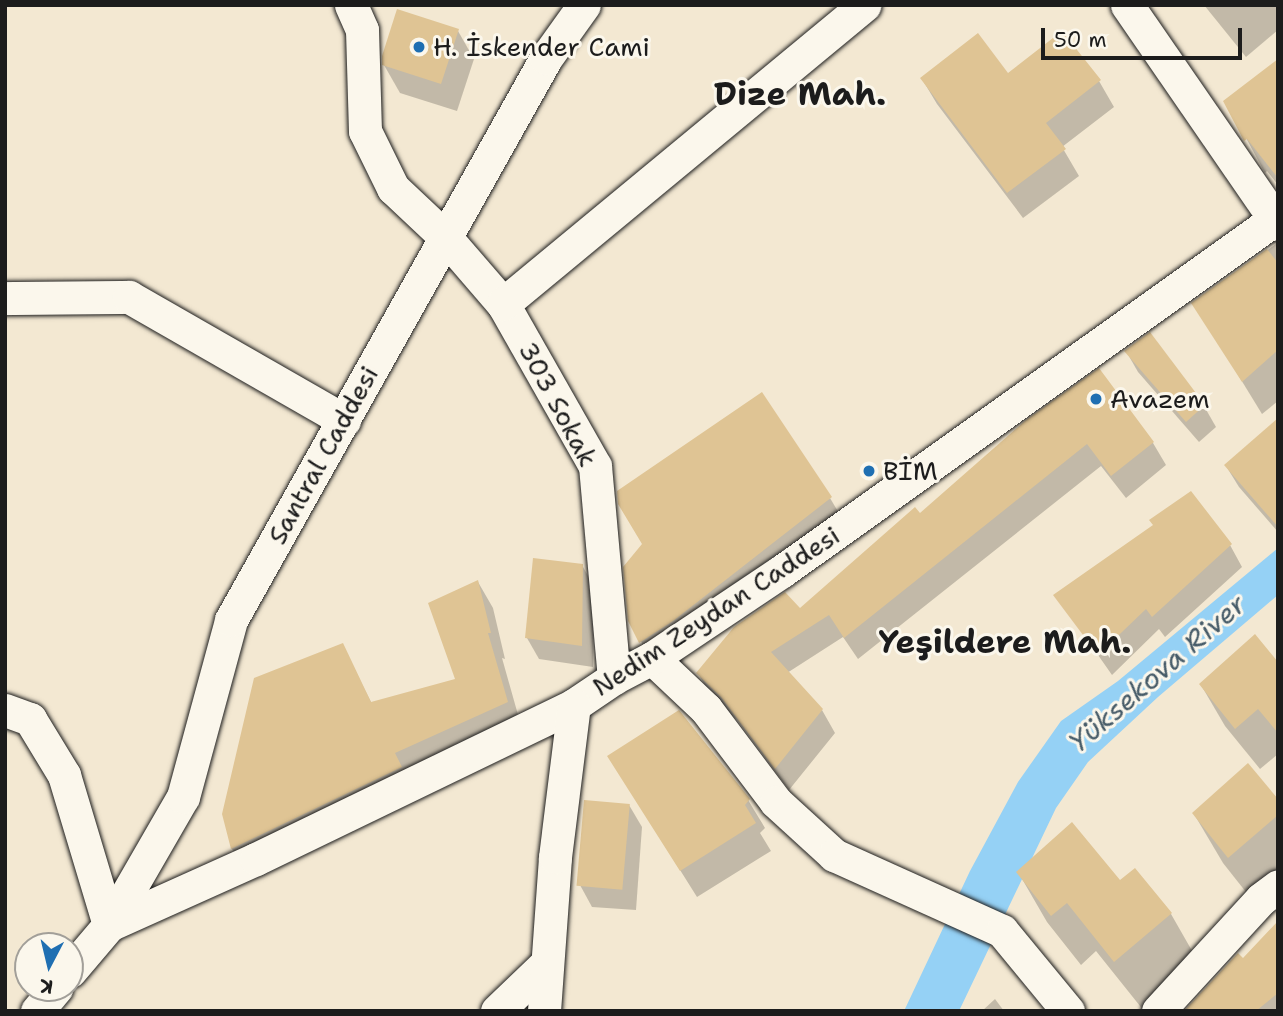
<!DOCTYPE html>
<meta charset="utf-8">
<style>
body{margin:0}
#map{position:relative;width:1283px;height:1016px;overflow:hidden;background:#f3e8d2;font-family:"Shantell Sans",sans-serif}
div>[style]{position:absolute}
.water>*{inset:0;background:#95d1f5}
.shadow>*{inset:0;background:#0003}
.building>*{inset:0;background:#dfc494;transform-origin:0 0}
.roads{filter:drop-shadow(0 0 2px #1c1c1c) drop-shadow(0 0 2px #1c1c1c)}
.minor>*{height:33px;margin:-16.5px;padding:0 16.5px;transform-origin:16.5px;border-radius:16.5px;background:#fbf7ec}
.dots>*{width:19px;height:19px;translate:-50% -50%;box-sizing:border-box;border:4px solid #fbf7ec;border-radius:50%}
span{translate:-50% -50%;white-space:nowrap;text-align:center;line-height:1.15;-webkit-text-stroke:6px #fbf7ec;paint-order:stroke}
.poi-label{font-size:26px;color:#1c1c1c}
.left{translate:0 -50%;text-align:left}
.street-label{font-size:26px;color:#1c1c1c}
.water-label{font-size:28px;color:#465b68;font-style:italic}
.district-label{font-size:33px;color:#1c1c1c;font-weight:700}
.frame{position:absolute;inset:0;border:7px solid #1c1c1c;pointer-events:none}
.north{position:absolute;left:14px;top:932px;width:70px;height:70px;box-sizing:border-box;background:#fbf7ec;border:2px solid #a29f99;border-radius:50%;rotate:187deg;font-size:19px;font-weight:700;line-height:28px;text-align:center;color:#1c1c1c}
.north::after{content:'';display:block;margin:auto;width:24px;height:32px;background:#1f6fb2;clip-path:polygon(50% 0,100% 100%,50% 72%,0 100%)}
.scale{position:absolute;left:1041px;top:28px;width:201px;height:32px;box-sizing:border-box;border:4px solid #1c1c1c;border-top:0;padding-left:9px;font-size:21px;line-height:24px;white-space:nowrap;color:#1c1c1c;-webkit-text-stroke:5px #fbf7ec;paint-order:stroke}
</style>
<div id="map">
<div class="water">
<i style="clip-path:polygon(1278px 548px,1278px 595px,1158px 697px,1088px 762px,1056px 808px,959px 1011px,904px 1011px,970px 871px,1018px 782px,1061px 721px,1118px 681px)"></i>
</div>
<div class="shadow">
<i style="clip-path:polygon(1204px 5px,1278px 5px,1278px 30px,1246px 57px)"></i>
<i style="clip-path:polygon(458px 31px,474px 59px,457px 111px,400px 93px,384px 65px)"></i>
<i style="clip-path:polygon(1278px 62px,1278px 185px,1267px 171px,1265px 173px,1226px 101px)"></i>
<i style="clip-path:polygon(1008px 75px,1099px 81px,1114px 107px,1062px 147px,1079px 176px,1023px 218px,937px 104px,922px 79px)"></i>
<i style="clip-path:polygon(1276px 244px,1278px 401px,1262px 414px,1194px 303px)"></i>
<i style="clip-path:polygon(1126px 351px,1204px 406px,1216px 427px,1199px 442px,1138px 372px)"></i>
<i style="clip-path:polygon(1027px 422px,1153px 443px,1166px 465px,1126px 498px,1101px 466px,858px 659px,843px 637px,787px 673px,822px 710px,835px 733px,789px 790px,737px 720px,711px 696px,698px 673px,800px 610px,920px 516px)"></i>
<i style="clip-path:polygon(1278px 432px,1278px 532px,1239px 487px,1226px 466px)"></i>
<i style="clip-path:polygon(830px 498px,846px 525px,656px 669px,630px 621px)"></i>
<i style="clip-path:polygon(1230px 545px,1242px 567px,1165px 637px,1159px 629px,1112px 675px,1056px 595px)"></i>
<i style="clip-path:polygon(582px 565px,594px 587px,593px 667px,539px 659px,527px 638px)"></i>
<i style="clip-path:polygon(478px 582px,493px 608px,505px 659px,502px 658px,522px 729px,247px 874px,232px 849px,224px 814px,342px 645px,372px 704px,458px 680px)"></i>
<i style="clip-path:polygon(1278px 664px,1278px 754px,1260px 769px,1225px 726px,1201px 685px)"></i>
<i style="clip-path:polygon(626px 784px,748px 800px,765px 828px,760px 833px,771px 851px,697px 897px)"></i>
<i style="clip-path:polygon(1278px 802px,1278px 888px,1257px 906px,1223px 863px,1194px 814px)"></i>
<i style="clip-path:polygon(629px 805px,642px 827px,636px 910px,592px 907px,580px 885px)"></i>
<i style="clip-path:polygon(1018px 872px,1120px 883px,1171px 914px,1199px 963px,1144px 1011px,1096px 951px,1081px 965px,1047px 922px)"></i>
<i style="clip-path:polygon(1278px 923px,1278px 1011px,1187px 1011px,1242px 961px)"></i>
<i style="clip-path:polygon(995px 999px,1004px 1011px,982px 1011px)"></i>
</div>
<div class="building">
<i style="clip-path:polygon(397px 9px,459px 29px,441px 84px,382px 65px,382px 56px)"></i>
<i style="clip-path:polygon(1062px 31px,1101px 80px,1046px 123px,1066px 149px,1007px 193px,920px 78px,978px 33px,1008px 73px)"></i>
<i style="clip-path:polygon(1278px 59px,1278px 178px,1247px 139px,1244px 141px,1223px 101px)"></i>
<i style="clip-path:polygon(1267px 249px,1278px 263px,1278px 350px,1242px 382px,1191px 303px)"></i>
<i style="clip-path:polygon(1150px 332px,1205px 405px,1186px 422px,1124px 351px)"></i>
<i style="clip-path:polygon(1099px 368px,1154px 442px,1111px 476px,1087px 444px,844px 638px,829px 615px,771px 652px,823px 709px,775px 769px,721px 697px,696px 673px,734px 627px,785px 592px,800px 608px,915px 507px,920px 513px,1026px 420px)"></i>
<i style="clip-path:polygon(762px 392px,832px 497px,673px 621px,639px 643px,628px 621px,623px 567px,642px 544px,618px 504px,617px 491px)"></i>
<i style="clip-path:polygon(1278px 418px,1278px 527px,1224px 465px)"></i>
<i style="clip-path:polygon(1191px 491px,1232px 544px,1152px 617px,1146px 609px,1098px 655px,1053px 595px,1153px 525px,1149px 520px)"></i>
<i style="clip-path:polygon(533px 558px,583px 564px,582px 646px,525px 638px)"></i>
<i style="clip-path:polygon(478px 580px,491px 633px,488px 633px,508px 702px,395px 753px,402px 767px,231px 849px,222px 814px,254px 678px,343px 643px,371px 702px,455px 679px,428px 603px)"></i>
<i style="clip-path:polygon(1255px 634px,1278px 662px,1278px 733px,1258px 709px,1235px 729px,1199px 684px)"></i>
<i style="clip-path:polygon(679px 710px,750px 799px,745px 805px,756px 823px,680px 871px,607px 756px)"></i>
<i style="clip-path:polygon(1248px 763px,1278px 799px,1278px 815px,1228px 858px,1192px 813px)"></i>
<i style="left:584px;top:800px;width:46px;height:86px;rotate:5deg"></i>
<i style="clip-path:polygon(1072px 822px,1120px 880px,1135px 868px,1172px 913px,1114px 962px,1067px 903px,1051px 916px,1016px 872px)"></i>
<i style="clip-path:polygon(1278px 921px,1278px 993px,1256px 1011px,1184px 1011px,1238px 953px,1243px 958px)"></i>
</div>
<div class="roads">
<div class="minor">
<i style="left:351px;top:5px;width:27px;rotate:66deg"></i>
<i style="left:362px;top:30px;width:101px;rotate:88.3deg"></i>
<i style="left:365px;top:131px;width:64px;rotate:63.8deg"></i>
<i style="left:393px;top:188px;width:73px;rotate:43.3deg"></i>
<i style="left:446px;top:238px;width:87px;rotate:49.2deg"></i>
<i style="left:503px;top:304px;width:186px;rotate:60.4deg"></i>
<i style="left:595px;top:466px;width:213px;rotate:84.9deg"></i>
<i style="left:1127px;top:5px;width:266px;rotate:55.4deg"></i>
<i style="left:5px;top:298px;width:124px;rotate:-0.5deg"></i>
<i style="left:129px;top:297px;width:248px;rotate:29.8deg"></i>
<i style="left:503px;top:304px;width:469px;rotate:-39.6deg"></i>
<i style="left:652px;top:658px;width:74px;rotate:43.4deg"></i>
<i style="left:706px;top:709px;width:116px;rotate:53deg"></i>
<i style="left:776px;top:802px;width:79px;rotate:42.4deg"></i>
<i style="left:834px;top:855px;width:184px;rotate:24.3deg"></i>
<i style="left:1002px;top:931px;width:104px;rotate:50.5deg"></i>
<i style="left:5px;top:710px;width:27px;rotate:20deg"></i>
<i style="left:30px;top:719px;width:66px;rotate:58.7deg"></i>
<i style="left:64px;top:775px;width:157px;rotate:73.3deg"></i>
<i style="left:109px;top:925px;width:161px;rotate:-24.2deg"></i>
<i style="left:256px;top:859px;width:353px;rotate:-25.8deg"></i>
<i style="left:574px;top:705px;width:48px;rotate:-34deg"></i>
<i style="left:614px;top:678px;width:43px;rotate:-27.8deg"></i>
<i style="left:652px;top:658px;width:156px;rotate:-33.8deg"></i>
<i style="left:782px;top:571px;width:609px;rotate:-35.52deg"></i>
<i style="left:70px;top:971px;width:60px;rotate:-49.7deg"></i>
<i style="left:109px;top:925px;width:148px;rotate:-60deg"></i>
<i style="left:183px;top:797px;width:183px;rotate:-74.8deg"></i>
<i style="left:231px;top:620px;width:644px;rotate:-60.73deg"></i>
<i style="left:546px;top:58px;width:65px;rotate:-54.4deg"></i>
<i style="left:37px;top:1011px;width:30px;rotate:-50deg"></i>
<i style="left:497px;top:1011px;width:69px;rotate:-43.8deg"></i>
<i style="left:544px;top:1011px;width:154px;rotate:-85.9deg"></i>
<i style="left:555px;top:857px;width:153px;rotate:-82.9deg"></i>
<i style="left:1158px;top:1011px;width:152px;rotate:-47.4deg"></i>
<i style="left:1261px;top:899px;width:21px;rotate:-37deg"></i>
</div>
</div>
<div class="dots">
<i style="left:419px;top:47px;background:#1f6fb2"></i>
<i style="left:1096px;top:399px;background:#1f6fb2"></i>
<i style="left:869px;top:471px;background:#1f6fb2"></i>
</div>
<div class="poi-label">
<span class="left" style="left:433px;top:47px">H. İskender Cami</span>
<span class="left" style="left:1110px;top:399px">Avazem</span>
<span class="left" style="left:883px;top:471px">BİM</span>
</div>
<div class="street-label">
<span style="left:558px;top:404px;rotate:62deg">303 Sokak</span>
<span style="left:323px;top:455px;rotate:-61deg">Santral Caddesi</span>
<span style="left:716px;top:611px;rotate:-33deg">Nedim Zeydan Caddesi</span>
</div>
<div class="water-label">
<span style="left:1157px;top:673px;rotate:-41deg">Yüksekova River</span>
</div>
<div class="district-label">
<span style="left:800px;top:94px">Dize Mah.</span>
<span style="left:1005px;top:642px">Yeşildere Mah.</span>
</div>
<div class="frame"></div>
<div class="north">K</div>
<div class="scale">50 m</div>
</div>
